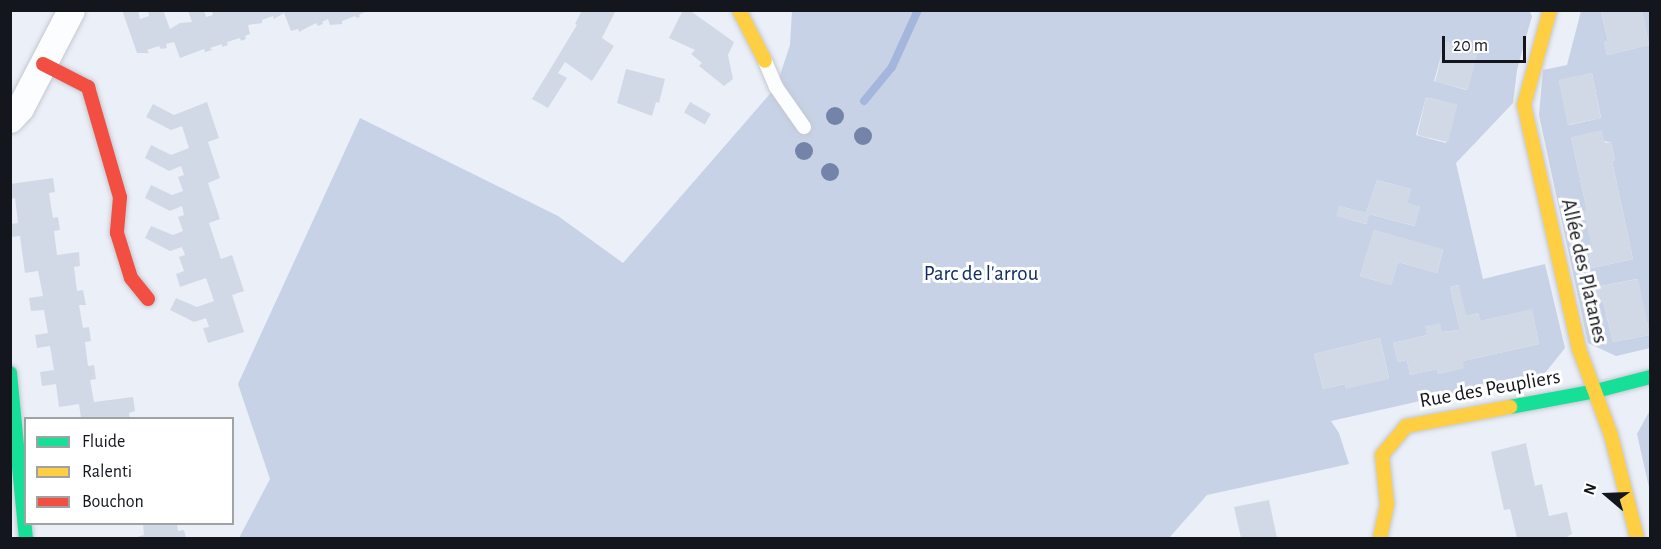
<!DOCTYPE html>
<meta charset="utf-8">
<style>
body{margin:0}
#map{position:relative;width:1661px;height:549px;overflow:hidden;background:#ebeff8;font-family:"Alegreya Sans",sans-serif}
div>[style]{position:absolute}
.green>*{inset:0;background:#c7d2e7}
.stream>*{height:8px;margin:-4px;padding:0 4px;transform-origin:4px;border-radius:4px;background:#a4b6db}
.building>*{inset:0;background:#d2d9e6;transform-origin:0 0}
.roads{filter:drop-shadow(0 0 2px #c4c8cf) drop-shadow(0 0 2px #c4c8cf)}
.lane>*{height:14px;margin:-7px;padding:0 7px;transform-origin:7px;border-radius:7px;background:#fcfdfe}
.street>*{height:27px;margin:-13.5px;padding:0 13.5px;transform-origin:13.5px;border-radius:13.5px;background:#fcfdfe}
.fast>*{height:14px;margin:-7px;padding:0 7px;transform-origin:7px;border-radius:7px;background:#16e098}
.slow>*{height:14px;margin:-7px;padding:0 7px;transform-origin:7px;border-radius:7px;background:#ffcf43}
.jam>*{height:14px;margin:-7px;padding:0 7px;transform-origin:7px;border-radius:7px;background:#f24e42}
.trees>*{width:18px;height:18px;margin:-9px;border-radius:50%;background:#7484a8}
span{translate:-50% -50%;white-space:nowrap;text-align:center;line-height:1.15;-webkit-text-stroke:6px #fff;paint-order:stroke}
.street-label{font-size:21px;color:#13161c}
.park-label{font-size:21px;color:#122c66}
.frame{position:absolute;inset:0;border:12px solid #13161c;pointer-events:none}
.legend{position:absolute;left:24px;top:417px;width:210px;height:108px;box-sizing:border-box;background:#fff;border:2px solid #a1a2a4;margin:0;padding:8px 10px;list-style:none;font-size:18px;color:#13161c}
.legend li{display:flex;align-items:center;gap:12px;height:30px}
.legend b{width:30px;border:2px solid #a1a2a4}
.north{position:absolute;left:1577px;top:465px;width:60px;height:60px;-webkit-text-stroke:4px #fff;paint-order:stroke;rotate:289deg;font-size:16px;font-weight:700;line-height:24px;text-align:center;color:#13161c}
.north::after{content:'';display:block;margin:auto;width:21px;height:27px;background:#13161c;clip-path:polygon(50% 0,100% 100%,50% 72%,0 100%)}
.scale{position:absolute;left:1442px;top:36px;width:84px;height:27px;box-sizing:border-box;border:3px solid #13161c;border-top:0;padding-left:8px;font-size:18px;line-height:21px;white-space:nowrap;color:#13161c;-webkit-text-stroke:4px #fff;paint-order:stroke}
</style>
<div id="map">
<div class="green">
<i style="clip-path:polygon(evenodd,1529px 10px,1532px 16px,1517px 70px,1513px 103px,1456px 163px,1483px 279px,1545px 264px,1565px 348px,1545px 373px,1331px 421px,1339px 433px,1349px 464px,1207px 495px,1169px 538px,239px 538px,270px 479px,238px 384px,360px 118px,558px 216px,623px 263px,776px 87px,790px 45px,792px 11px,1529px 10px,1445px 42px,1477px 51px,1466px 90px,1434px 81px,1445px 42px,1529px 10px,1426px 97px,1457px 105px,1446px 143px,1416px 135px,1426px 97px,1529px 10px,1377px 180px,1411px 189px,1407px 203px,1420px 207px,1414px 226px,1369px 214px,1366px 224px,1337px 216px,1339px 206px,1366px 213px,1377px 180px,1529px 10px,1374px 230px,1443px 250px,1437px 273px,1398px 262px,1391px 285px,1360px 276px,1374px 230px,1529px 10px,1458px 285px,1466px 316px,1478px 313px,1480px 321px,1532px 310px,1539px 344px,1463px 361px,1463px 368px,1438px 374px,1437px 369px,1410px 375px,1407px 360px,1398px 362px,1393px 343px,1427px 335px,1426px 326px,1442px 332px,1460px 330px,1450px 287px,1458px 285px,1529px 10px,1380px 338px,1389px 378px,1346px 388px,1345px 384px,1323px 389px,1314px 354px,1380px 338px)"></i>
<i style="clip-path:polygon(evenodd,1581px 11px,1601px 11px,1608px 41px,1604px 42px,1607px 55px,1649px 45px,1642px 11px,1650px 11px,1650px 348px,1616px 356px,1588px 343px,1539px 115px,1543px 70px,1567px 65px,1581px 11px,1592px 73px,1601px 118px,1569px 125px,1559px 81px,1592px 73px,1581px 11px,1571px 137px,1611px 142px,1615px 160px,1612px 161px,1633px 259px,1592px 268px,1589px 255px,1593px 254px,1587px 211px,1571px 137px,1581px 11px,1637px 279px,1650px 335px,1613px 342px,1603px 301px,1599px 302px,1596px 287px,1637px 279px)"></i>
<i style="clip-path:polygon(1650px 410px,1650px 492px,1637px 434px)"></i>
</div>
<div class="stream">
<i style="left:864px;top:101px;width:44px;rotate:-50.5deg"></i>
<i style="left:892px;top:67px;width:63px;rotate:-65.5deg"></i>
</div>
<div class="building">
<i style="clip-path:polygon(122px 10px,138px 10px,140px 19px,149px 16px,148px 10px,163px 10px,170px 29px,180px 23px,192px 22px,188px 10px,204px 10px,206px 17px,213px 15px,212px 12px,225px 10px,365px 12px,359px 15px,360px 17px,356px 18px,355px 16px,342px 21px,342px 24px,330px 25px,328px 19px,322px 22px,323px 24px,318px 26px,316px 23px,299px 32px,298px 29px,291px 31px,284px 13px,274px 19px,273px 16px,262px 20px,262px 23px,248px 25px,250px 34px,245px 36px,246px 39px,241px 41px,240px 38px,227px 42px,228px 45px,222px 47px,222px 44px,210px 48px,212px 50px,205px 52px,204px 49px,180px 58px,174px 42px,166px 44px,167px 48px,161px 49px,159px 46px,147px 50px,149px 53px,137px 53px)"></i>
<i style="clip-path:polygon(582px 10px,616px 10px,602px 38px,614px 46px,592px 81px,565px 62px,558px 73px,567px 78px,548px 108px,532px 99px,577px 25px,575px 24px)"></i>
<i style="clip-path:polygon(683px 10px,689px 10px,734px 42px,728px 55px,733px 79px,724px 86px,699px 66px,702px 63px,691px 54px,695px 50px,669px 38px)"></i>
<i style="clip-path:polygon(1601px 10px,1642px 10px,1649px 45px,1607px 55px,1604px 42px,1608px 41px)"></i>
<i style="left:1445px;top:42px;width:34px;height:41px;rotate:14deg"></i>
<i style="clip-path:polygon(626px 69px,665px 79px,659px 103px,656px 102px,652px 116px,617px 103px)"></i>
<i style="left:1592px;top:73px;width:46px;height:34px;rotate:79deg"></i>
<i style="left:1426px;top:97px;width:32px;height:39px;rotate:13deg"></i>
<i style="clip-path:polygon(207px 102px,219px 138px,208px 142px,220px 178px,208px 183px,220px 219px,209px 223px,221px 259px,232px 255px,244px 291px,232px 295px,244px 332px,208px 343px,203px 328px,209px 327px,206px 318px,194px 322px,170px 310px,176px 298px,197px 307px,214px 301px,206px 278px,180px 287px,176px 274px,184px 271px,179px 257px,185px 255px,182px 247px,170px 251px,145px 238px,151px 226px,173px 235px,183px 231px,178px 217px,184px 215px,182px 206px,170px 211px,145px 198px,151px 185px,172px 195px,183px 191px,178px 177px,184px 175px,181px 166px,169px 171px,145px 158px,151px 145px,171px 155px,189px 148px,182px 126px,171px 130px,146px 117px,153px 104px,174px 115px)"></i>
<i style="left:690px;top:102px;width:24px;height:12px;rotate:30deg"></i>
<i style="clip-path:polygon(1602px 130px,1605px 143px,1611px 142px,1615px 160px,1612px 161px,1633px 259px,1592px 268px,1589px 255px,1593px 254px,1584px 211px,1587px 211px,1571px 137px)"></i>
<i style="clip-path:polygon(53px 178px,55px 192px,49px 193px,53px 218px,58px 217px,60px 230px,54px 231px,57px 255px,79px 252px,80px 266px,74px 267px,77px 291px,83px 290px,86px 305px,79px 305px,83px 328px,89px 327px,91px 341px,85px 342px,88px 366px,94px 365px,96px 379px,90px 380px,94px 402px,133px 397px,135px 411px,129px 413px,130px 418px,81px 418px,79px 404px,59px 407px,56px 384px,42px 386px,40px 372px,54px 370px,50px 346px,37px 348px,35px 335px,48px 333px,44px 310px,31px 311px,29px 298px,43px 296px,38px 271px,25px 273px,20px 236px,10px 237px,10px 224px,18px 223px,15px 198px,10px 199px,10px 184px)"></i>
<i style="clip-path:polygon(1377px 180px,1411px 189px,1407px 203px,1420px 207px,1415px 226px,1369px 214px,1367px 224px,1336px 216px,1339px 206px,1366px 213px)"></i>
<i style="clip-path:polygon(1374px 230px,1443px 249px,1437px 273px,1398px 262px,1391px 285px,1360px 276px)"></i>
<i style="clip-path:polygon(1638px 279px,1650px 335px,1613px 342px,1603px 301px,1599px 302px,1596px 287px)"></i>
<i style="clip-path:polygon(1459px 285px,1466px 316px,1478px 313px,1480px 321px,1532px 309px,1539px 344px,1463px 361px,1464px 368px,1438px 374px,1437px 369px,1410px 375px,1407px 360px,1398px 362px,1393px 343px,1427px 335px,1425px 326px,1440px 323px,1442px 332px,1460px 330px,1450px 287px)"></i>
<i style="clip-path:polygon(1380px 338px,1389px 379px,1346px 389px,1345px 384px,1323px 389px,1314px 354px)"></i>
<i style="clip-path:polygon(1526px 443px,1535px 486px,1542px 484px,1549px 516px,1567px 512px,1572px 534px,1565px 538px,1517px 538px,1510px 509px,1504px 510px,1491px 452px)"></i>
<i style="clip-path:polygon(1269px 500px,1277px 538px,1241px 538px,1234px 507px)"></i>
<i style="clip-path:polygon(143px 524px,177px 524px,178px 531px,184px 530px,186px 538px,133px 538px,144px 535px)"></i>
</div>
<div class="roads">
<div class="lane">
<i style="left:765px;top:61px;width:28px;rotate:67deg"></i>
<i style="left:776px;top:87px;width:49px;rotate:55deg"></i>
</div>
<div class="street">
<i style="left:10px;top:119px;width:15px;rotate:-48deg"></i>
<i style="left:20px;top:108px;width:110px;rotate:-62.5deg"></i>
</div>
<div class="fast">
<i style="left:10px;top:373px;width:166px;rotate:84.5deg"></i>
<i style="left:1510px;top:407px;width:87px;rotate:-10.5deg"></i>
<i style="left:1596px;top:391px;width:56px;rotate:-14.5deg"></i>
</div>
<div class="slow">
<i style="left:739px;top:10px;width:57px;rotate:63deg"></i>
<i style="left:1550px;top:10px;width:98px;rotate:105.3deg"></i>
<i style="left:1524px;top:105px;width:250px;rotate:77.3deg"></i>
<i style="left:1579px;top:349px;width:92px;rotate:69.6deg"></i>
<i style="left:1611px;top:435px;width:106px;rotate:75.8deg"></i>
<i style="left:1380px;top:538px;width:35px;rotate:-78deg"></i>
<i style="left:1387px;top:504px;width:49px;rotate:-95.8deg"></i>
<i style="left:1382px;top:455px;width:38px;rotate:-50deg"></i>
<i style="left:1406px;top:426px;width:106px;rotate:-10.4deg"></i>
</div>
<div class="jam">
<i style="left:43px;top:64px;width:51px;rotate:27.1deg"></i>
<i style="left:88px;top:87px;width:115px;rotate:73.8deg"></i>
<i style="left:120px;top:197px;width:36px;rotate:95deg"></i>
<i style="left:117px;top:233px;width:47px;rotate:72.7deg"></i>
<i style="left:131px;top:278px;width:27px;rotate:51deg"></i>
</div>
</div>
<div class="trees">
<i style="left:835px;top:116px"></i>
<i style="left:863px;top:136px"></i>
<i style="left:804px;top:151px"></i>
<i style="left:830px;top:172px"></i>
</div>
<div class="street-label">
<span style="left:1584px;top:271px;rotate:77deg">Allée des Platanes</span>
<span style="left:1490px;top:389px;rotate:-10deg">Rue des Peupliers</span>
</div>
<div class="park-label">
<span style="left:981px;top:274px">Parc de l'arrou</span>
</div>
<div class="frame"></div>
<ul class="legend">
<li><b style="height:8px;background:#16e098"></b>Fluide</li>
<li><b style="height:8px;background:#ffcf43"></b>Ralenti</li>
<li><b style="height:8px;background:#f24e42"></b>Bouchon</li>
</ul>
<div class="north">N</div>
<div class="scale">20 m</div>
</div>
